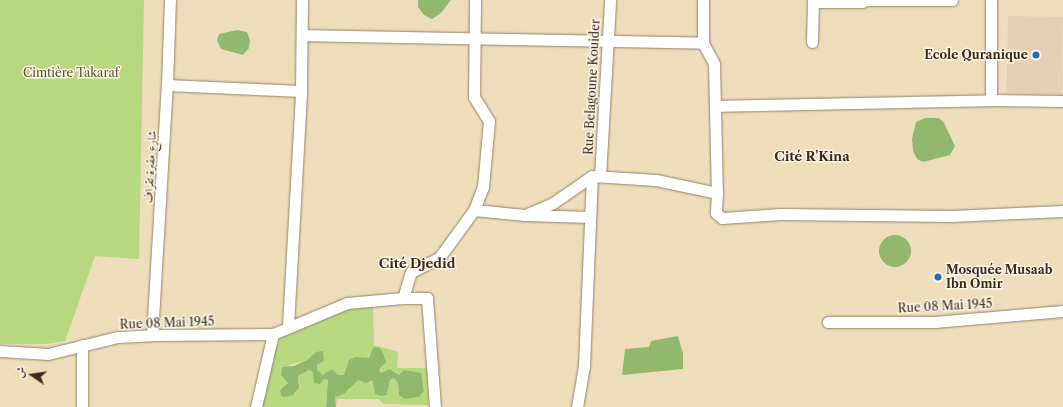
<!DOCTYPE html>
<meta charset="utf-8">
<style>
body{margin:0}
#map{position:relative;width:1063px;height:407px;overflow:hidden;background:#edddba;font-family:"Libre Caslon Text",Amiri,serif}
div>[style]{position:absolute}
.built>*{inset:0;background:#e6d0b5;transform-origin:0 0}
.green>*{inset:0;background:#b8d87f}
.forest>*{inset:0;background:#92b86e}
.round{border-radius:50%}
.roads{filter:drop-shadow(0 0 1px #94846c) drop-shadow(0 0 1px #94846c)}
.minor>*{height:11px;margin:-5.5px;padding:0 5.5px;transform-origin:5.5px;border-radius:5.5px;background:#fff}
.dots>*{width:11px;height:11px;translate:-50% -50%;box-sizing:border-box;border:2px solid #fcf5e5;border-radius:50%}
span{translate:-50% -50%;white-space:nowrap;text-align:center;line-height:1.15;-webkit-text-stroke:3px #fcf5e5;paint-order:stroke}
.poi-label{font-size:12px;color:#3b2a1e;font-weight:700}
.right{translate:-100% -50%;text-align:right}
.left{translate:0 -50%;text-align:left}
.park-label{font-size:12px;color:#5a5636}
.street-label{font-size:12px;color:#3b2a1e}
.neighbourhood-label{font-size:13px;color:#3b2a1e;font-weight:700}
.north{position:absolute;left:12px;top:355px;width:40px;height:40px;-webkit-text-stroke:3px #fcf5e5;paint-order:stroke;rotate:283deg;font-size:11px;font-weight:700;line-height:16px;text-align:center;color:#3b2a1e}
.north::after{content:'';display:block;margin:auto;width:14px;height:18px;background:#3b2a1e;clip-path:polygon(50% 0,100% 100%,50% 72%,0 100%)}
</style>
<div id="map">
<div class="built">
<i style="left:1008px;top:16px;width:55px;height:77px;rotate:1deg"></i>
</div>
<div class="green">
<i style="clip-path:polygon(0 0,144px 0,139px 259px,95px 256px,65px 341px,46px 344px,0 344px)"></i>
<i style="clip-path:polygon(353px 306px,373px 306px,374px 345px,398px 352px,397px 368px,428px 368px,428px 405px,383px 404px,379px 399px,337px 399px,336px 407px,334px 397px,350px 390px,350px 385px,358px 379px,372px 380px,375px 394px,381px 396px,387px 395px,390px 380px,394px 378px,398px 383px,399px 395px,399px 375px,390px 369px,381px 373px,379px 370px,384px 366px,370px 355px,369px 358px,355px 358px,344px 375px,323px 375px,317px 370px,317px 365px,324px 361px,316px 352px,307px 360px,289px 365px,288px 383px,280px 390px,281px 395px,299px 384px,298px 376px,309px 370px,328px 379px,326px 407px,261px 407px,275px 346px,281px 336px)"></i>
</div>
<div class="forest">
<i style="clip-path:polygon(418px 0,451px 0,441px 13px,432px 19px,424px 15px,418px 7px)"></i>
<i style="clip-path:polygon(237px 30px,247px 32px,250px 40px,249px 48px,243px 55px,221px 49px,217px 40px,219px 34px)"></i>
<i style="clip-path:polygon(925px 118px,938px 118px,943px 121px,955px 146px,950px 155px,923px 162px,917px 159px,913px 151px,912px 139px,916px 122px)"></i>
<i class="round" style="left:879px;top:235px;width:32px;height:32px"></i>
<i style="clip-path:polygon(678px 336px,683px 354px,683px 369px,622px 375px,625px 349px,649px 347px,651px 341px)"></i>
<i style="clip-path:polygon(378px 347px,382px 350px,386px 362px,379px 370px,381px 373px,390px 369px,399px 375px,404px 370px,421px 373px,424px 391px,419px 397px,405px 399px,399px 395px,398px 383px,394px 378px,390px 380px,387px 395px,381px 396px,375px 394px,372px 380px,366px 383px,358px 380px,344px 394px,335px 397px,336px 407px,326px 407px,328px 380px,324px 379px,320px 384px,314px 383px,313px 372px,309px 370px,298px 376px,299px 388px,293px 395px,284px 397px,281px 395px,280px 390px,288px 383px,281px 375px,282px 367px,294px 366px,307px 360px,316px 352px,323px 351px,324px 361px,317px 365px,317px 370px,323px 375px,332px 369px,338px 375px,344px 375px,349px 360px,355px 357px,369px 358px,373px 348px)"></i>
</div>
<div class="roads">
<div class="minor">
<i style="left:703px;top:0;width:43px;rotate:90deg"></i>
<i style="left:703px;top:43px;width:24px;rotate:62deg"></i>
<i style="left:714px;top:64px;width:129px;rotate:88.7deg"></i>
<i style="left:862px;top:0;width:90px"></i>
<i style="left:991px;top:0;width:100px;rotate:90deg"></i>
<i style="left:991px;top:100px;width:72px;rotate:0.8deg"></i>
<i style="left:813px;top:2px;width:49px"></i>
<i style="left:302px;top:35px;width:401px;rotate:1.1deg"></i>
<i style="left:812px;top:42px;width:42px;rotate:-88.6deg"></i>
<i style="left:167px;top:85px;width:134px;rotate:2.6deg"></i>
<i style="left:716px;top:106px;width:275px;rotate:-1.2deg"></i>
<i style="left:600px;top:176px;width:176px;rotate:-86.7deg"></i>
<i style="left:474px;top:210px;width:51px;rotate:5.6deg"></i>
<i style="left:525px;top:215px;width:30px;rotate:-23deg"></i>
<i style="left:553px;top:203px;width:47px;rotate:-34.7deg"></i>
<i style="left:592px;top:176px;width:64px;rotate:3.6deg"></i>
<i style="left:656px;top:180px;width:62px;rotate:12deg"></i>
<i style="left:717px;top:193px;width:20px;rotate:93deg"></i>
<i style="left:716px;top:213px;width:8px;rotate:40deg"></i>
<i style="left:722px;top:218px;width:59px;rotate:-3.9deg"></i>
<i style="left:781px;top:214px;width:170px;rotate:0.7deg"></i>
<i style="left:951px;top:216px;width:112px;rotate:-2.6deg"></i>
<i style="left:527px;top:215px;width:63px;rotate:1.8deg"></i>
<i style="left:403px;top:298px;width:24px"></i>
<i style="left:427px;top:298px;width:109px;rotate:85.8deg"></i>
<i style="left:828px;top:322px;width:106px"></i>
<i style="left:934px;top:322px;width:129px;rotate:-4.9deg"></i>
<i style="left:288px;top:326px;width:235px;rotate:-86.8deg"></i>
<i style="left:301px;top:91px;width:91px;rotate:-89.4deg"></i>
<i style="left:152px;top:335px;width:250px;rotate:-86.6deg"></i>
<i style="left:167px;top:85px;width:85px;rotate:-88deg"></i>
<i style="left:82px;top:345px;width:62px;rotate:90deg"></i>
<i style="left:0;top:351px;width:48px;rotate:3.6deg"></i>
<i style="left:48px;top:354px;width:72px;rotate:-13.7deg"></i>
<i style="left:118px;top:337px;width:34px;rotate:-3deg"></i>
<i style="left:152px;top:335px;width:121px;rotate:-0.5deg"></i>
<i style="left:273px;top:334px;width:80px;rotate:-22.7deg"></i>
<i style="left:347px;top:303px;width:56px;rotate:-5.1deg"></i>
<i style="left:403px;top:298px;width:27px;rotate:-73deg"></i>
<i style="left:411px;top:272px;width:31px;rotate:-27deg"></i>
<i style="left:439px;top:258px;width:59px;rotate:-53.9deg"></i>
<i style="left:474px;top:210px;width:25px;rotate:-69deg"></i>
<i style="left:483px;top:187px;width:66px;rotate:-84.8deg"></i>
<i style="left:489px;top:121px;width:28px;rotate:-122deg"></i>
<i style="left:474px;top:97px;width:97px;rotate:-89.4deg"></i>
<i style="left:256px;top:407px;width:75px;rotate:-76.9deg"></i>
<i style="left:577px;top:407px;width:42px;rotate:-80.3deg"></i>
<i style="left:584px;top:366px;width:190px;rotate:-87.6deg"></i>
</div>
</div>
<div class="dots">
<i style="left:1036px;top:55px;background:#1f6fb2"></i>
<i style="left:938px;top:277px;background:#1f6fb2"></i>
</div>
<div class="poi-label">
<span class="right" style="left:1028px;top:55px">Ecole Quranique</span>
<span class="left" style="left:946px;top:277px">Mosquée Musaab<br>Ibn Omir</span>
</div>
<div class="park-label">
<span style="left:71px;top:73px">Cimtière Takaraf</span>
</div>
<div class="street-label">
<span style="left:592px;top:87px;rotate:-87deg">Rue Belagoune Kouider</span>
<span style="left:150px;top:167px;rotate:-87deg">شارع مقبرة تقراف</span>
<span style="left:945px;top:306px;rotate:-3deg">Rue 08 Mai 1945</span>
<span style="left:167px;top:323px;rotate:-2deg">Rue 08 Mai 1945</span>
</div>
<div class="neighbourhood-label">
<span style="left:812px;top:156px">Cité R'Kina</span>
<span style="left:417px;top:263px">Cité Djedid</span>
</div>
<div class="north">ش</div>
</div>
